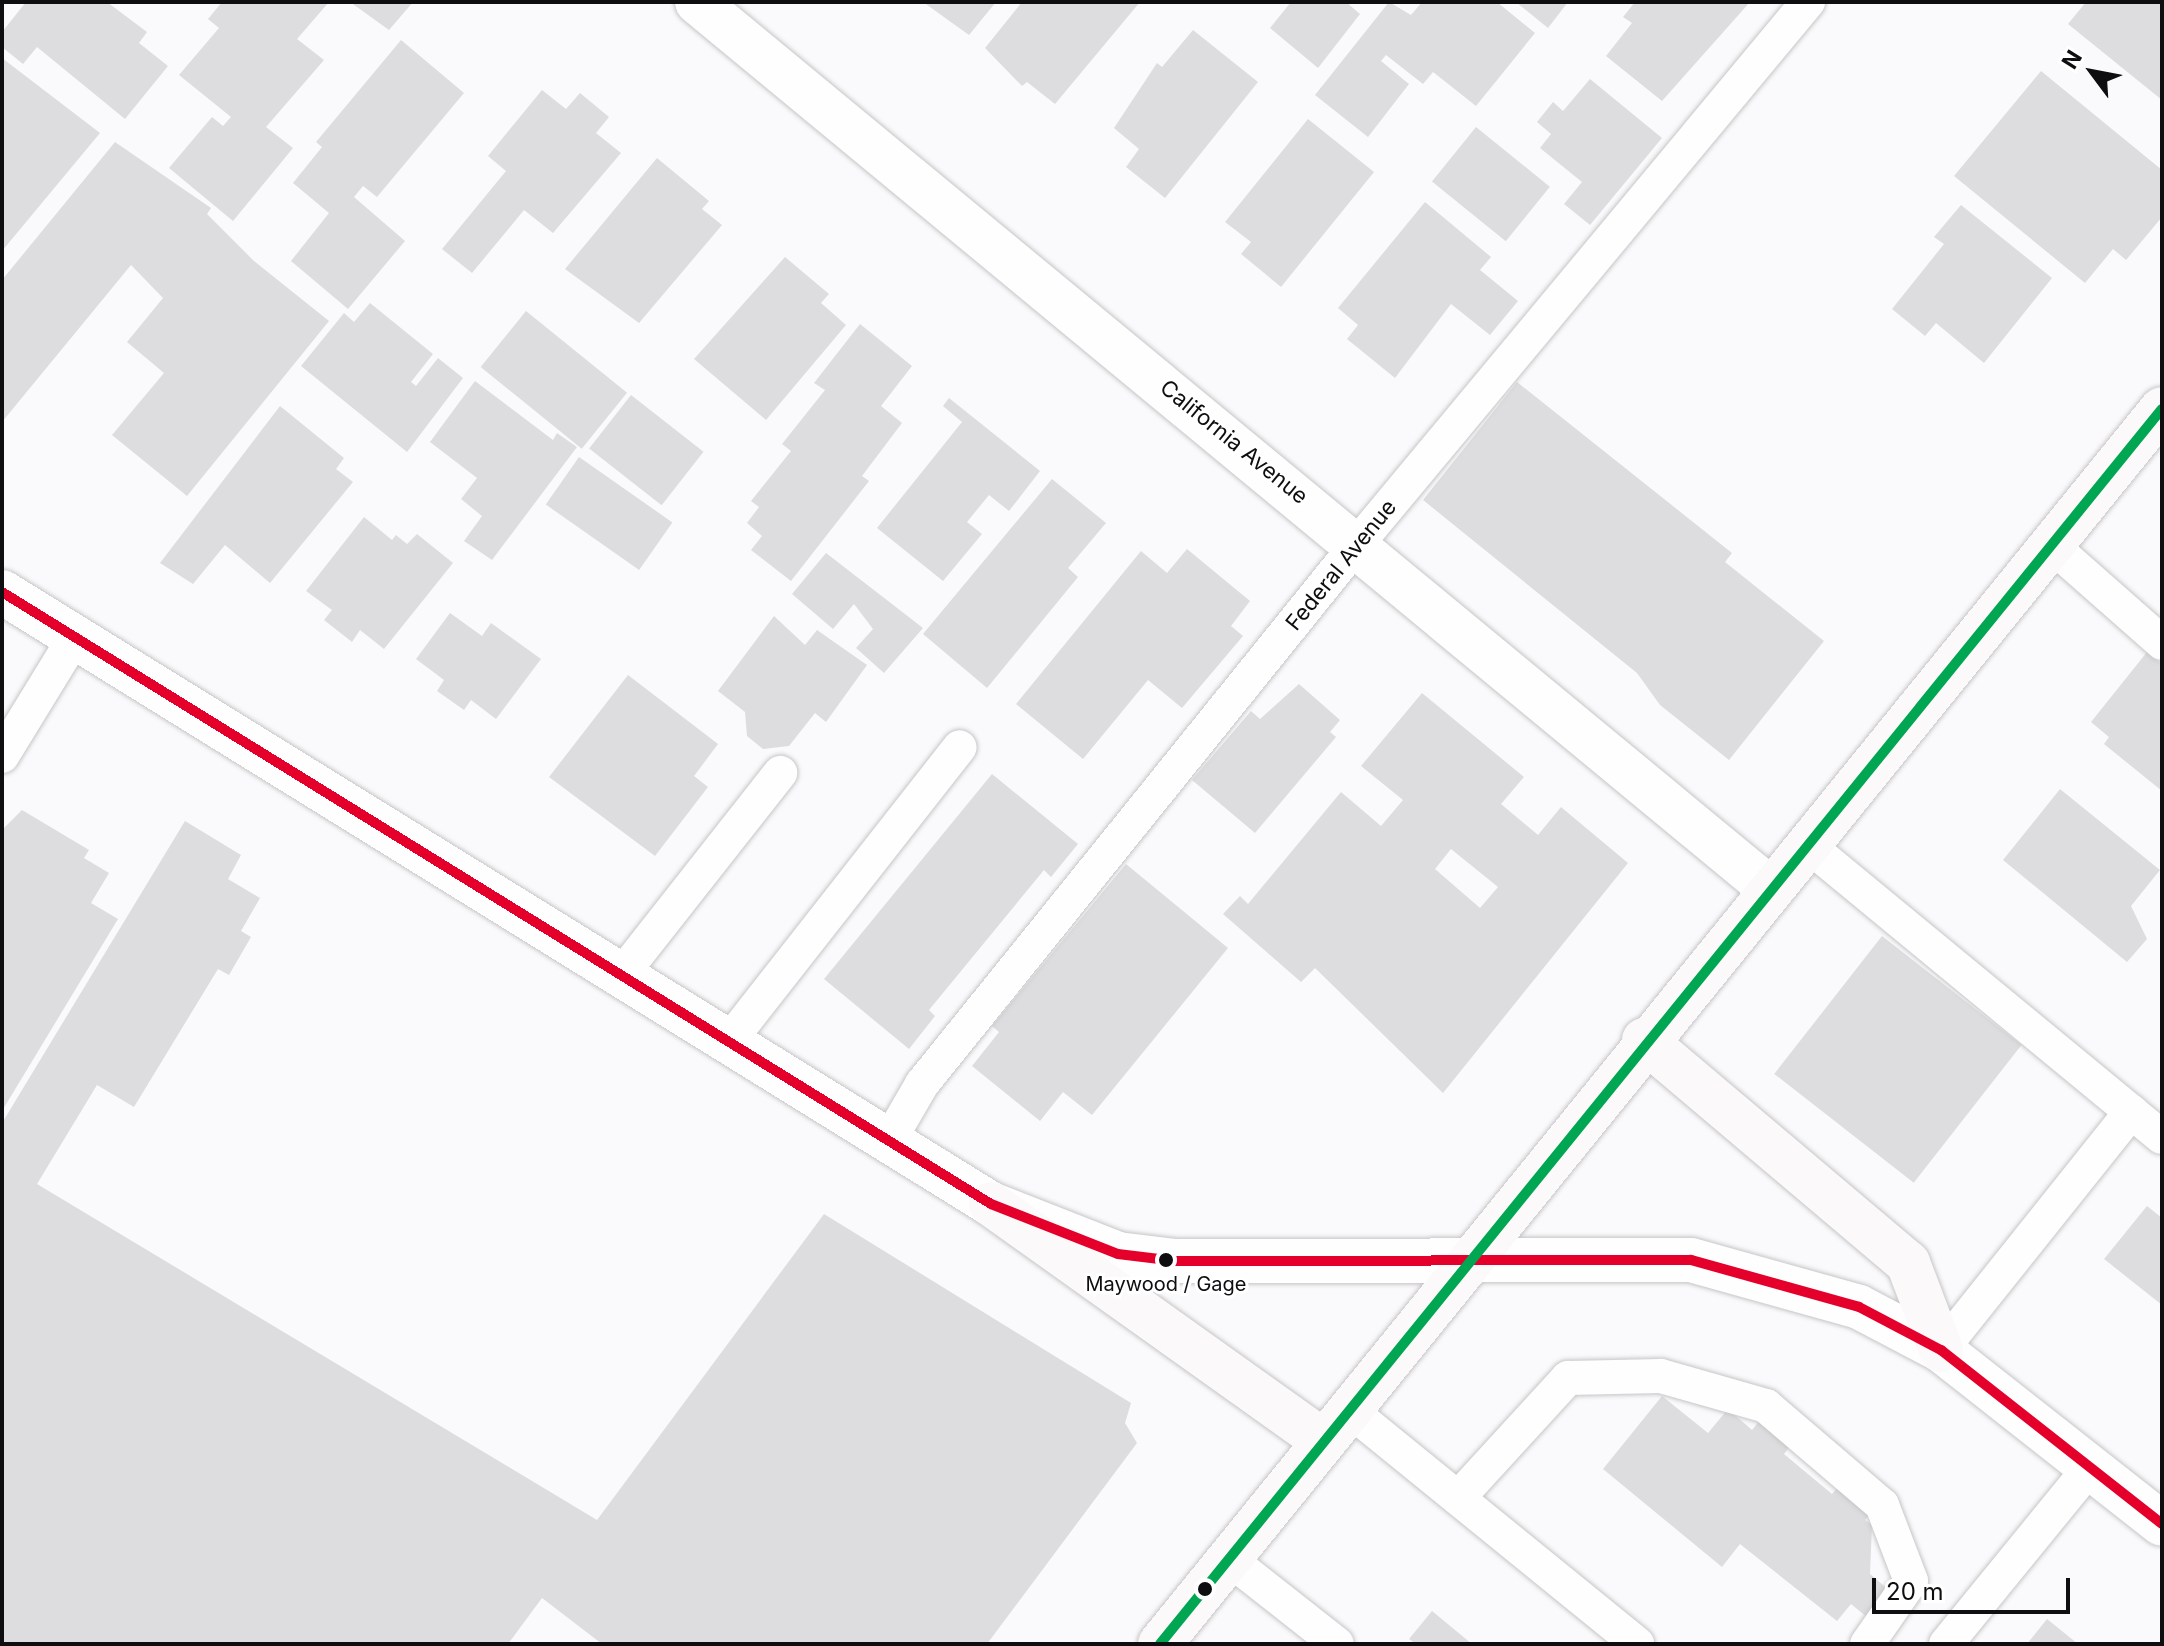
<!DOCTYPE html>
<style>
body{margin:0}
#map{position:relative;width:2164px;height:1646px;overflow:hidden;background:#fafafc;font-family:Inter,sans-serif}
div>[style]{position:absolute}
.building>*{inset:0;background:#dddddf;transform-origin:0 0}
.roads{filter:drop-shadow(0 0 2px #c6c6c8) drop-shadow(0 0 2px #c6c6c8)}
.service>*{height:34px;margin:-17px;padding:0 17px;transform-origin:17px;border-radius:17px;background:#fefeff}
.minor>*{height:44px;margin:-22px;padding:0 22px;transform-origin:22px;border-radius:22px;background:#fefeff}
.tertiary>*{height:44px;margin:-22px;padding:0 22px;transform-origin:22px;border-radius:22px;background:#fefeff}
.secondary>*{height:44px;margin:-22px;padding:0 22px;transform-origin:22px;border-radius:22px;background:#fbf9f9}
.bus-1>*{height:10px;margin:-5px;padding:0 5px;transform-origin:5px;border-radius:5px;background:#e4002b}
.bus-2>*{height:10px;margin:-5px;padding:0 5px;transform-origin:5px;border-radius:5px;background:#00a651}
.dots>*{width:22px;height:22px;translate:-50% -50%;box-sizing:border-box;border:4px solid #fff;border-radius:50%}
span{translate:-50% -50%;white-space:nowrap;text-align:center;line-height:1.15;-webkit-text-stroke:6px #fff;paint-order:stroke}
.bus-label{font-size:20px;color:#0e0e10}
.street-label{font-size:22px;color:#0e0e10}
.frame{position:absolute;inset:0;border:4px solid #0e0e10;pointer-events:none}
.north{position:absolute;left:2052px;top:32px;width:80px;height:80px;-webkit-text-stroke:6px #fff;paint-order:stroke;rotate:302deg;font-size:22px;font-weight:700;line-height:32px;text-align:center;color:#0e0e10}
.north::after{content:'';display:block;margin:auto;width:28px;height:36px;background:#0e0e10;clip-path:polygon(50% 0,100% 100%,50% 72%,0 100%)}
.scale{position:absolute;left:1872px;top:1578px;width:198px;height:36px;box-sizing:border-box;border:4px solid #0e0e10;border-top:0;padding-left:10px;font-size:24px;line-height:28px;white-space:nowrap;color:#0e0e10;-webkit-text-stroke:6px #fff;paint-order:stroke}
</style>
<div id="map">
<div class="building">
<i style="clip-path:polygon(26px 2px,107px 2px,147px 32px,139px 43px,168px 66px,125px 119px,37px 47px,23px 64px,2px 47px,2px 32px)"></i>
<i style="clip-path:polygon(222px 2px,329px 2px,297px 39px,324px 60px,266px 127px,293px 148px,233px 221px,169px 168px,212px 117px,223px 126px,231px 117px,179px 75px,219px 28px,208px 19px)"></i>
<i style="clip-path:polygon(350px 2px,413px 2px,389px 30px)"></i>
<i style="clip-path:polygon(923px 2px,996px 2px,969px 35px)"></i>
<i style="clip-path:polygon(1022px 2px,1140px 2px,1055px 104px,1027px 82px,1022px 86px,985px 48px)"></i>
<i style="clip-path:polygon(1291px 2px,1346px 2px,1360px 14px,1318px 68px,1270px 28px)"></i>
<i style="clip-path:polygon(1389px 2px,1411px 15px,1422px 2px,1497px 2px,1535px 33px,1476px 106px,1433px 72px,1423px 84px,1386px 55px,1381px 61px,1409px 84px,1368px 137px,1315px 95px)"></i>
<i style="clip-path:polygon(1516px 2px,1568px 2px,1548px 28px)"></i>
<i style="clip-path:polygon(1635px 2px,1750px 2px,1662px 101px,1606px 56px,1632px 23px,1623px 17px)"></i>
<i style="clip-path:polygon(2086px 2px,2162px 2px,2162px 100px,2068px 24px)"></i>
<i style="clip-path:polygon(1193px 30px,1258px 82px,1165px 198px,1126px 167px,1139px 149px,1114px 128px,1157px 63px,1162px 67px)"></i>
<i style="clip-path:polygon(401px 40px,464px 93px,377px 197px,363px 186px,354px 197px,405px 241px,348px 309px,291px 261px,329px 213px,293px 183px,322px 147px,316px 142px)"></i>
<i style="clip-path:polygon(2px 58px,100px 133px,2px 251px)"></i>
<i style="clip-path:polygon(2041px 71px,2162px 170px,2162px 217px,2126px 260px,2113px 249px,2085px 283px,1954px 176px)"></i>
<i style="clip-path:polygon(1590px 79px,1662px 138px,1590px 225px,1564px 204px,1582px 182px,1540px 148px,1551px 134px,1537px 122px,1553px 102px,1563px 111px)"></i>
<i style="clip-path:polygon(542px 90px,566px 109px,580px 93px,609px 117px,596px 133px,621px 153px,553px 233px,524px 210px,472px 273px,442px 249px,506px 171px,488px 156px)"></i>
<i style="clip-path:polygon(1308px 119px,1374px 172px,1281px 287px,1241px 254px,1251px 242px,1225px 222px)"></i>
<i style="left:1476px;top:127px;width:95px;height:70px;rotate:39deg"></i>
<i style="clip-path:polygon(115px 142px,211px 208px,207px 214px,254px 261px,329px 321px,187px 496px,112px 435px,164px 373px,127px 342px,163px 298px,131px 265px,2px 422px,2px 280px)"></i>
<i style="clip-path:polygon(657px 158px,709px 201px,702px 209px,722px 225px,639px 323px,565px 269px)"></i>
<i style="clip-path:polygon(1425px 202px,1491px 257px,1480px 270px,1518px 301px,1490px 335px,1451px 304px,1395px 378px,1347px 339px,1358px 325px,1338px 308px)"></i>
<i style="clip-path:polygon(1961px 205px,2052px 278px,1984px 363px,1936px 323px,1925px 336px,1892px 309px,1944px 244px,1934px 237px)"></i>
<i style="clip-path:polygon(785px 257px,829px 294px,821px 303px,846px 325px,766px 420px,694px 359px)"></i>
<i style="clip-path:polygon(370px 303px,433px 354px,411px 382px,416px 386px,438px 358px,463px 378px,407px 452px,301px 366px,344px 313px,354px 322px)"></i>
<i style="left:526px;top:311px;width:130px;height:72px;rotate:39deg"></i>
<i style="clip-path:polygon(860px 324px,912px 366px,881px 406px,902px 423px,862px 476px,869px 481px,791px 581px,751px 550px,762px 536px,747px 523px,759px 507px,751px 501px,791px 451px,782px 444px,825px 390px,814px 383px)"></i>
<i style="clip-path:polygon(475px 381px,553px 440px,557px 433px,577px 447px,492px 560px,464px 541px,482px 516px,461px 499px,477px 478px,430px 442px)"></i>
<i style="clip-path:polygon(1517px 382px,1732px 553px,1725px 562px,1824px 641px,1729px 760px,1660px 705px,1637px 673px,1423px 500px)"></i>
<i style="left:631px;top:395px;width:92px;height:68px;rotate:38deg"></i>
<i style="clip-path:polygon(949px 398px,1040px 471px,1009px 511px,989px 495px,967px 522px,982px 534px,943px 581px,877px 528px,962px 422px,943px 406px)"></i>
<i style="clip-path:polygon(280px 406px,344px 458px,336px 469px,353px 482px,270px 583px,225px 545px,193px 584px,160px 563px)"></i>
<i style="left:579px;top:457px;width:114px;height:58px;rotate:35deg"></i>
<i style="clip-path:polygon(1052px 479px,1106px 523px,1068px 568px,1078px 577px,987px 688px,923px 634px)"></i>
<i style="clip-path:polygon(364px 517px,392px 540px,396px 535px,407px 544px,417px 534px,453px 563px,384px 649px,360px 630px,352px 642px,324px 620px,332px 610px,306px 591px)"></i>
<i style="clip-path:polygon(1187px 549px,1250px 601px,1231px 626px,1243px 636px,1182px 708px,1148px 680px,1083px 759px,1016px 704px,1141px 551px,1167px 573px)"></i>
<i style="clip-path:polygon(826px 553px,923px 628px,884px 673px,856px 648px,873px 629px,854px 604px,833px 629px,792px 594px)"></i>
<i style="clip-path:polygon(450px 613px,482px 636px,491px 623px,541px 659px,496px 719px,471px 700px,464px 710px,437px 691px,444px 680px,416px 659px)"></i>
<i style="clip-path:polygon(774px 616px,805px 645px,817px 630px,867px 665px,826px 722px,815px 713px,789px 746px,763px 749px,747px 736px,745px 712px,718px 691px)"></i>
<i style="clip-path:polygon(2147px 652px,2162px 664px,2162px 791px,2104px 744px,2109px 737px,2091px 722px)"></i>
<i style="clip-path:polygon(628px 675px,718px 744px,694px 776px,708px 787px,655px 856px,549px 777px)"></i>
<i style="clip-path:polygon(1299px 684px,1340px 720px,1330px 732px,1336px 737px,1255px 833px,1192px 780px,1251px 711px,1260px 719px)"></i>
<i style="clip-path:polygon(evenodd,1422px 693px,1524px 777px,1501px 804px,1538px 835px,1561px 807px,1628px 863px,1443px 1093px,1315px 968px,1301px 982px,1223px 914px,1240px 896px,1248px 904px,1341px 792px,1381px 826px,1403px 800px,1361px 766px,1422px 693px,1451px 849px,1498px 887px,1480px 908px,1435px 869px,1451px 849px)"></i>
<i style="clip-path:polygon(992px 774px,1078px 844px,1051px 877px,1044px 870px,929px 1010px,935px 1016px,909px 1049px,824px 979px)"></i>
<i style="clip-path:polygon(2060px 789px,2160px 870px,2131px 906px,2147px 939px,2127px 962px,2003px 860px)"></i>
<i style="clip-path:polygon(22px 810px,89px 850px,84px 858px,109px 873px,91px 903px,118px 919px,2px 1111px,2px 830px)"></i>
<i style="clip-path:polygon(185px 821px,241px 855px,228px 879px,260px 898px,241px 931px,251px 937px,229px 975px,218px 969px,134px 1107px,97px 1085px,37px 1184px,597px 1520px,824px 1214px,1131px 1403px,1125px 1423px,1137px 1443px,987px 1644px,602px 1644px,542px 1598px,508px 1644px,2px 1644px,2px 1123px)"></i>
<i style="clip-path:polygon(1126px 864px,1228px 948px,1092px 1115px,1063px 1092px,1040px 1121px,972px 1066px,999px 1032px,992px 1026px)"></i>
<i style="left:1882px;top:936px;width:177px;height:175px;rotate:38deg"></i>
<i style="clip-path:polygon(2147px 1206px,2162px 1218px,2162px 1305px,2104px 1259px)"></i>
<i style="clip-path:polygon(1662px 1396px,1708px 1433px,1728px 1409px,1752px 1430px,1765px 1414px,1795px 1440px,1784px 1454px,1832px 1494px,1843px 1481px,1876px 1507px,1865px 1520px,1872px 1525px,1870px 1574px,1890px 1591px,1868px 1618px,1851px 1604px,1837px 1621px,1740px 1544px,1722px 1567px,1603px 1469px)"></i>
<i style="clip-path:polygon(1432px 1611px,1472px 1644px,1416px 1644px,1409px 1639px)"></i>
<i style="clip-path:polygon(2047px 1619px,2078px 1644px,2027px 1644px)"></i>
</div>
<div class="roads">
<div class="service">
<i style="left:2051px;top:545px;width:148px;rotate:41.4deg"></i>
<i style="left:2px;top:756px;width:140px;rotate:-58.5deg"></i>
<i style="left:1805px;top:843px;width:462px;rotate:39.5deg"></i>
<i style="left:622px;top:974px;width:256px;rotate:-51.8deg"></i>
<i style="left:730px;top:1040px;width:372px;rotate:-51.9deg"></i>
<i style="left:890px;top:1139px;width:64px;rotate:-59.8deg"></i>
<i style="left:922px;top:1084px;width:695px;rotate:-51.13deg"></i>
<i style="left:1358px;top:543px;width:704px;rotate:-50.25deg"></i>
<i style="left:1941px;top:1350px;width:305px;rotate:-51.4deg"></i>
<i style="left:1347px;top:1408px;width:374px;rotate:39.1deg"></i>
<i style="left:1458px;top:1498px;width:163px;rotate:-47.5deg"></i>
<i style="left:1568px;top:1378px;width:93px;rotate:-1.2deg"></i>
<i style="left:1661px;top:1376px;width:109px;rotate:15.9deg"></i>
<i style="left:1766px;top:1406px;width:153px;rotate:40.5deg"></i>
<i style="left:1882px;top:1505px;width:81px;rotate:69.1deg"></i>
<i style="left:1911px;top:1581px;width:77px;rotate:124.9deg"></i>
<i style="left:1229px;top:1559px;width:137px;rotate:38.2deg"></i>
<i style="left:1946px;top:1644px;width:230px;rotate:-50.8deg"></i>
</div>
<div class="minor">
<i style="left:697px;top:2px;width:1389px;rotate:39.57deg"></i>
</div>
<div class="tertiary">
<i style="left:2px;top:592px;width:1163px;rotate:31.75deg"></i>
<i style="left:991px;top:1204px;width:136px;rotate:21.5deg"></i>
<i style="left:1118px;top:1254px;width:58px;rotate:6.9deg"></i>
<i style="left:1176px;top:1261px;width:515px;rotate:-0.11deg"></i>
<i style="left:1691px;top:1260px;width:174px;rotate:15.6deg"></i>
<i style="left:1859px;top:1307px;width:93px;rotate:27.7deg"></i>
<i style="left:1941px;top:1350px;width:281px;rotate:38.2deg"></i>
</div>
<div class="secondary">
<i style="left:1644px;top:1040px;width:346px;rotate:40.2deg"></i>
<i style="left:1908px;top:1263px;width:93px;rotate:69.2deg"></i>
<i style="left:991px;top:1204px;width:408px;rotate:35.5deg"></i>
<i style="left:1160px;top:1644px;width:1590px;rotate:-50.95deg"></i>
</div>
</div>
<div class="bus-1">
<i style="left:2px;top:592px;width:1163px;rotate:31.75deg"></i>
<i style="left:991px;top:1204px;width:136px;rotate:21.5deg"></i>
<i style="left:1118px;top:1254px;width:58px;rotate:6.9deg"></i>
<i style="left:1176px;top:1261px;width:515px;rotate:-0.11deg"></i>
<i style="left:1691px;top:1260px;width:174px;rotate:15.6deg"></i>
<i style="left:1859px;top:1307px;width:93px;rotate:27.7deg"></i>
<i style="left:1941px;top:1350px;width:281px;rotate:38.2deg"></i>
</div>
<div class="bus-2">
<i style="left:1160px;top:1644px;width:1590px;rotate:-50.95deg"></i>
</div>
<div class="dots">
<i style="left:1166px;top:1260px;background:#0e0e10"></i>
<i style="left:1205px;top:1589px;background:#0e0e10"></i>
</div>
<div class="bus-label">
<span style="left:1166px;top:1284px">Maywood / Gage</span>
</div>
<div class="street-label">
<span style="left:1234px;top:442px;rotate:39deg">California Avenue</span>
<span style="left:1341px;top:565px;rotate:-51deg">Federal Avenue</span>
</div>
<div class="frame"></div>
<div class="north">N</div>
<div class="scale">20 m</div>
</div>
